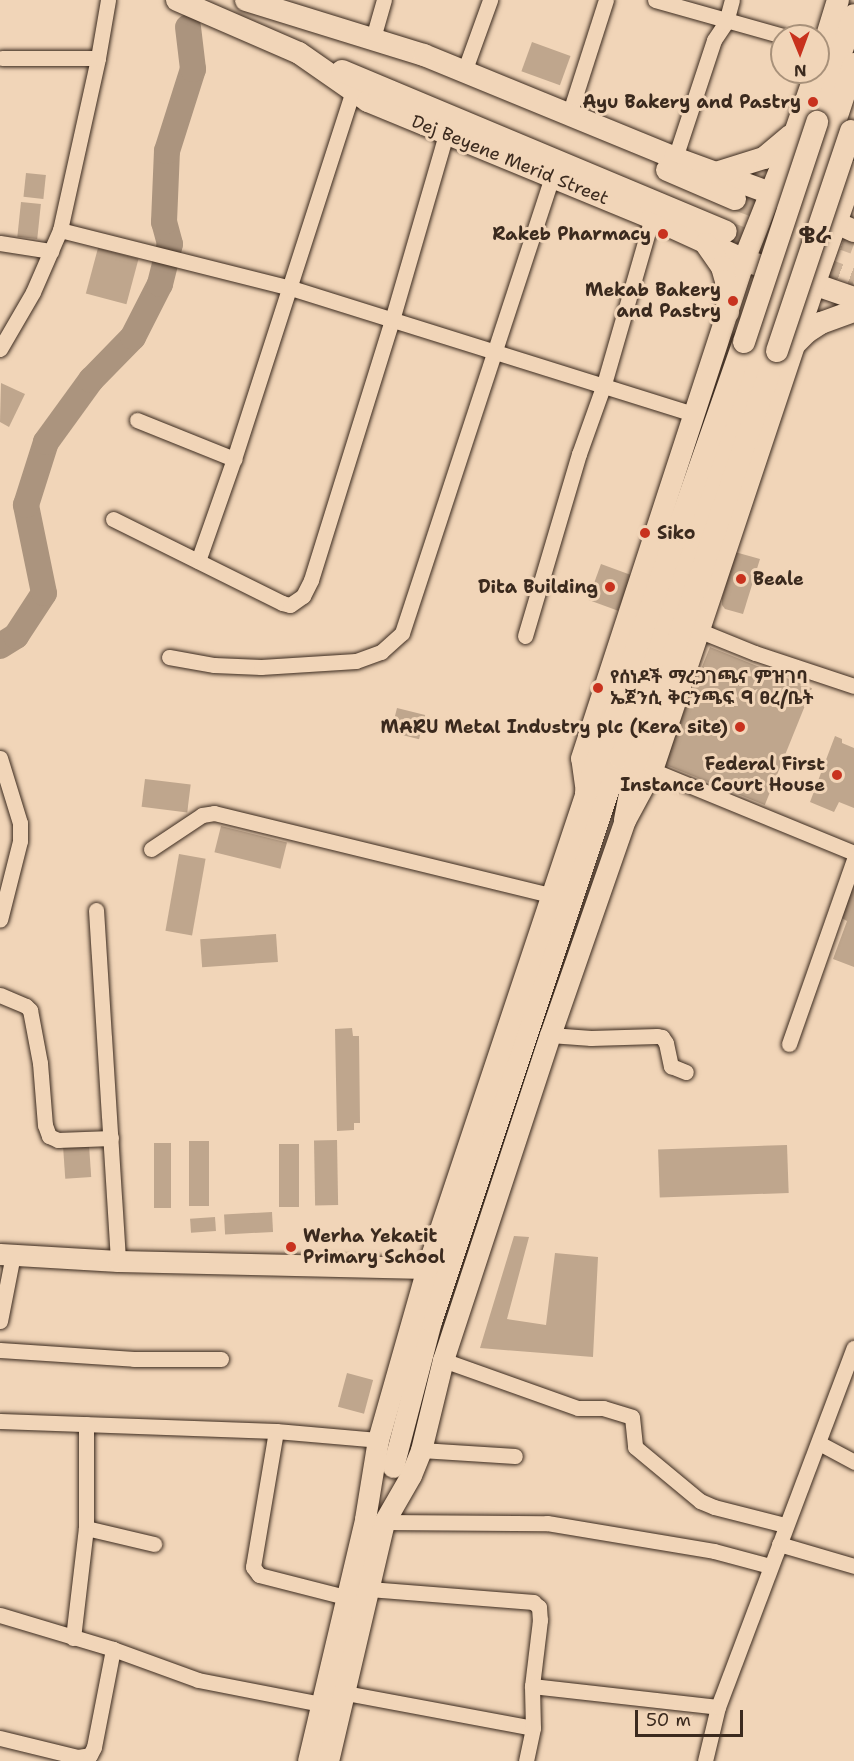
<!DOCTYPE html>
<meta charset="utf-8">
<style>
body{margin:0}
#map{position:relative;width:854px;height:1761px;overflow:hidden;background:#f1d5b8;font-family:"Shantell Sans","Noto Sans Ethiopic",sans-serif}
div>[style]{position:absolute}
.river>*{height:26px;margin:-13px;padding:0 13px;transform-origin:13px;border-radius:13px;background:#ab947e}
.building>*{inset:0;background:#bfa68d;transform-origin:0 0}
.primary-tunnel>*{height:22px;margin-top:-11px;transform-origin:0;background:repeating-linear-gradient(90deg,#cdb399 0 22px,transparent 0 33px)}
.roads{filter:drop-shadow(0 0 2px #3b2a1e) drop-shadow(0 0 2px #3b2a1e)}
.street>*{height:15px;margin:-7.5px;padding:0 7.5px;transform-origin:7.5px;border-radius:7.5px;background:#f1d5b8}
.secondary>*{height:21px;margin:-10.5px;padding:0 10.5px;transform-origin:10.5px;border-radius:10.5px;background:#f1d5b8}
.primary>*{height:22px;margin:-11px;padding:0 11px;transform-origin:11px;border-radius:11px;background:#f1d5b8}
.bridges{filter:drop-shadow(0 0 2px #3b2a1e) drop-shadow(0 0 2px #3b2a1e)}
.primary-bridge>*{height:22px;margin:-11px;padding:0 11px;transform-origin:11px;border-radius:11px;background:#f1d5b8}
.dots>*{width:16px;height:16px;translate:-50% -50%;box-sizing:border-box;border:3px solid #f1d5b8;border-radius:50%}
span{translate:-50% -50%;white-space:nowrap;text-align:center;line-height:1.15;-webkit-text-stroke:6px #f1d5b8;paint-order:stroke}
.poi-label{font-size:18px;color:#3b2a1e;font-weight:700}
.right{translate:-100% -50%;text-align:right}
.left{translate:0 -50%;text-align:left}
.street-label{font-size:18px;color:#3b2a1e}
.district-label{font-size:24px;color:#3b2a1e;font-weight:700}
.north{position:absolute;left:770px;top:24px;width:60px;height:60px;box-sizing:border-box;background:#f1d5b8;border:2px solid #a8917a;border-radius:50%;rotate:179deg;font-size:16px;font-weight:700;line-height:24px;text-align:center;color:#3b2a1e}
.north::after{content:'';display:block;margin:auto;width:21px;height:27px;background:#c8321e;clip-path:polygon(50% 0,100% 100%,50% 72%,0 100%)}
.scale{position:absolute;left:635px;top:1710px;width:108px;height:27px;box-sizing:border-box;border:3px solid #3b2a1e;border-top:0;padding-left:8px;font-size:18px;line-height:21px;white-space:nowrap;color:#3b2a1e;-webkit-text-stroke:4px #f1d5b8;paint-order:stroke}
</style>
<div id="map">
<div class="river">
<i style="left:0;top:646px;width:19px;rotate:-32deg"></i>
<i style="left:16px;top:636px;width:51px;rotate:-56.9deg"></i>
<i style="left:44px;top:593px;width:90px;rotate:-101.6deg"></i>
<i style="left:26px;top:505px;width:66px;rotate:-72.4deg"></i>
<i style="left:46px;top:442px;width:77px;rotate:-54deg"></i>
<i style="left:91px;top:380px;width:60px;rotate:-45.7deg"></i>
<i style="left:133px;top:337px;width:59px;rotate:-63deg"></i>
<i style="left:160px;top:284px;width:41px;rotate:-76deg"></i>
<i style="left:170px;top:244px;width:23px;rotate:-105deg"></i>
<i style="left:164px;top:222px;width:71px;rotate:-87.6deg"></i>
<i style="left:167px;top:151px;width:86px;rotate:-72.4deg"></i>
<i style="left:193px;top:69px;width:42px;rotate:-96.8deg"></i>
</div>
<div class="building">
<i style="left:532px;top:42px;width:41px;height:31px;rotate:20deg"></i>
<i style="left:26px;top:173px;width:20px;height:24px;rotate:6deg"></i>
<i style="left:21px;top:202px;width:20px;height:35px;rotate:6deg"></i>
<i style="left:98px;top:248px;width:42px;height:47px;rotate:15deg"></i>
<i style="clip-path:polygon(1px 383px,25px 394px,9px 427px,0 422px)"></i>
<i style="clip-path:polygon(735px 552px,760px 559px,743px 614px,725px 609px,722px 605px,722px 598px)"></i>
<i style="left:601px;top:564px;width:32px;height:38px;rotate:20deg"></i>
<i style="left:710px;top:647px;width:110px;height:126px;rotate:22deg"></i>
<i style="left:397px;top:708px;width:29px;height:25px;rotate:14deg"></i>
<i style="clip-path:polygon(835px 736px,842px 739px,842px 743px,854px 748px,854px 808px,839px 802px,834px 812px,810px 802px)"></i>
<i style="left:145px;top:779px;width:46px;height:28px;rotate:7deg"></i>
<i style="left:221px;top:826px;width:68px;height:27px;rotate:14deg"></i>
<i style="left:179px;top:854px;width:27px;height:78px;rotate:10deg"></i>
<i style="clip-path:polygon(854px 867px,854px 967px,833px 959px,847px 921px,836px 915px)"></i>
<i style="left:276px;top:934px;width:28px;height:76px;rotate:86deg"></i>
<i style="clip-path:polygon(352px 1028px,353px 1036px,359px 1036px,360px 1123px,354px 1123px,354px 1130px,337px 1131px,335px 1029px)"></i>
<i style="left:337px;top:1140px;width:65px;height:23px;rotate:89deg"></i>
<i style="left:189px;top:1141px;width:20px;height:65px"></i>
<i style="left:154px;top:1143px;width:17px;height:65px"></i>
<i style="left:279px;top:1144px;width:20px;height:63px"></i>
<i style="left:89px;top:1145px;width:32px;height:26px;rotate:86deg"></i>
<i style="left:787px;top:1145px;width:48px;height:129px;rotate:88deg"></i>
<i style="left:272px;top:1212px;width:20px;height:48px;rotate:87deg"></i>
<i style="left:215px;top:1217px;width:14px;height:25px;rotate:86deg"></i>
<i style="clip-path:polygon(514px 1236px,529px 1237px,507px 1319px,546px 1325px,555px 1253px,598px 1257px,593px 1357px,480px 1348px)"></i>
<i style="left:347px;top:1373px;width:27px;height:35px;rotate:15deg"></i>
</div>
<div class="primary-tunnel">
<i style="left:735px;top:199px;width:50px;rotate:19.9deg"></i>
<i style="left:813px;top:228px;width:44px;rotate:20.1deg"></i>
<i style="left:726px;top:232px;width:137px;rotate:20.6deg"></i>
</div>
<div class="roads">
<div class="street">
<i style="left:655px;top:0;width:133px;rotate:15.7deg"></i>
<i style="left:373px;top:38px;width:40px;rotate:-74deg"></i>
<i style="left:2px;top:58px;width:96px"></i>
<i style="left:464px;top:72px;width:77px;rotate:-70.1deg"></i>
<i style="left:569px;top:115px;width:121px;rotate:-72.2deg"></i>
<i style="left:675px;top:158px;width:124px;rotate:-71.7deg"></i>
<i style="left:714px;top:40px;width:22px;rotate:-56deg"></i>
<i style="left:726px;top:22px;width:23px;rotate:-75deg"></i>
<i style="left:60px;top:230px;width:238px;rotate:14.1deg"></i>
<i style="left:291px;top:288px;width:422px;rotate:17.4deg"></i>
<i style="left:0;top:243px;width:52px;rotate:8.9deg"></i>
<i style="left:0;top:349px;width:66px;rotate:-59.9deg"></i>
<i style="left:33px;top:292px;width:68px;rotate:-66.5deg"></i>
<i style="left:60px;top:230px;width:176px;rotate:-77.5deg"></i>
<i style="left:98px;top:58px;width:59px;rotate:-80.2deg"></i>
<i style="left:137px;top:420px;width:105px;rotate:21.9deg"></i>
<i style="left:113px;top:519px;width:189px;rotate:26.4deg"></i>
<i style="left:282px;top:603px;width:8px;rotate:14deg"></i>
<i style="left:290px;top:605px;width:16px;rotate:-35deg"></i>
<i style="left:303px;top:596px;width:18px;rotate:-63deg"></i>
<i style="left:311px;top:580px;width:272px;rotate:-72.7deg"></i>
<i style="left:392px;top:320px;width:194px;rotate:-73.8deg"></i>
<i style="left:198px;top:561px;width:108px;rotate:-70.6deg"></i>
<i style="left:234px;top:459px;width:388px;rotate:-72.1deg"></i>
<i style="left:698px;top:630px;width:61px;rotate:22deg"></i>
<i style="left:755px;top:653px;width:104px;rotate:18.4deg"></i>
<i style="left:525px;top:636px;width:190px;rotate:-73.5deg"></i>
<i style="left:579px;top:454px;width:74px;rotate:-70.3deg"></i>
<i style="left:604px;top:384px;width:173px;rotate:-73.9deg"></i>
<i style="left:169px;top:657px;width:46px;rotate:10.1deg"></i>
<i style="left:214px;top:665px;width:47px;rotate:2.4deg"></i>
<i style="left:261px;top:667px;width:95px;rotate:-3.6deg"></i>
<i style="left:356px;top:661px;width:27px;rotate:-20deg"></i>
<i style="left:381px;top:652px;width:28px;rotate:-42deg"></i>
<i style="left:402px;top:633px;width:479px;rotate:-71.8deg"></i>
<i style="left:0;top:758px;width:68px;rotate:72.9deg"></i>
<i style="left:20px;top:823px;width:18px;rotate:90deg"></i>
<i style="left:20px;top:841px;width:81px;rotate:104.2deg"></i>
<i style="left:652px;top:770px;width:218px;rotate:22.3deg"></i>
<i style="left:151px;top:849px;width:61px;rotate:-33.7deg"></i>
<i style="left:202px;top:815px;width:12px;rotate:-9deg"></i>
<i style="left:214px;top:813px;width:347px;rotate:13.7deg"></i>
<i style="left:96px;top:910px;width:352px;rotate:86.4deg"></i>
<i style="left:0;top:995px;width:28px;rotate:23deg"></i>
<i style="left:26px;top:1006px;width:6px;rotate:45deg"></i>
<i style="left:30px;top:1010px;width:54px;rotate:79.3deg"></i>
<i style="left:40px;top:1063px;width:62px;rotate:85.4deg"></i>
<i style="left:45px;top:1125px;width:12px;rotate:70deg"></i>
<i style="left:49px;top:1136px;width:10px;rotate:24deg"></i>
<i style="left:58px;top:1140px;width:53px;rotate:-2.2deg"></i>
<i style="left:550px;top:1035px;width:41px;rotate:4.2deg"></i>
<i style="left:591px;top:1038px;width:66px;rotate:-1.7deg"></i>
<i style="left:657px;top:1036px;width:5px;rotate:11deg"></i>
<i style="left:662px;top:1037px;width:7px;rotate:56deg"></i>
<i style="left:666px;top:1043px;width:24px;rotate:78deg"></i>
<i style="left:671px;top:1066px;width:16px;rotate:22deg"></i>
<i style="left:789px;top:1044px;width:196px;rotate:-70.6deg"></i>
<i style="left:0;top:1321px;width:67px;rotate:-78.9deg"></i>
<i style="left:0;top:1350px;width:134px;rotate:3.8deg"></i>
<i style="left:134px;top:1359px;width:87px"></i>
<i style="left:443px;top:1360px;width:143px;rotate:19.6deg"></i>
<i style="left:578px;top:1408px;width:25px"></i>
<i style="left:603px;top:1408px;width:30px;rotate:17deg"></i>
<i style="left:632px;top:1417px;width:30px;rotate:84deg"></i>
<i style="left:635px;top:1447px;width:85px;rotate:39.7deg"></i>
<i style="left:700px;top:1501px;width:15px;rotate:23deg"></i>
<i style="left:714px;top:1507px;width:73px;rotate:14.2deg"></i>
<i style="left:0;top:1421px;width:276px;rotate:2.1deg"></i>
<i style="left:276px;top:1431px;width:102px;rotate:5deg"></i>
<i style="left:276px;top:1431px;width:138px;rotate:99.6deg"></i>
<i style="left:253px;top:1567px;width:10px;rotate:53deg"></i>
<i style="left:259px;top:1575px;width:89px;rotate:14.3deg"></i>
<i style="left:819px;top:1443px;width:40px;rotate:28deg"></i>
<i style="left:421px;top:1450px;width:94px;rotate:3.7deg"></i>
<i style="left:384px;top:1522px;width:163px;rotate:0.4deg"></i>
<i style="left:547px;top:1523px;width:169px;rotate:9.5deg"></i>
<i style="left:714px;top:1551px;width:58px;rotate:15deg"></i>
<i style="left:86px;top:1528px;width:70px;rotate:13.2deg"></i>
<i style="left:779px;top:1544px;width:78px;rotate:16.3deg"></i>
<i style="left:369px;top:1589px;width:165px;rotate:4.5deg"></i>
<i style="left:533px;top:1602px;width:8px;rotate:40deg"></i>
<i style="left:539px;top:1607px;width:13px;rotate:86deg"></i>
<i style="left:540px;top:1620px;width:66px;rotate:96.9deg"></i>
<i style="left:0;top:1615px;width:118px;rotate:16.7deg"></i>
<i style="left:113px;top:1649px;width:90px;rotate:20deg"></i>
<i style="left:198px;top:1680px;width:126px;rotate:11deg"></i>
<i style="left:73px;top:1638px;width:111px;rotate:-83.3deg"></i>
<i style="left:86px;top:1528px;width:104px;rotate:-90deg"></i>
<i style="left:335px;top:1691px;width:201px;rotate:10.6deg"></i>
<i style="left:0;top:1738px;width:80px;rotate:13.7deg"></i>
<i style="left:78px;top:1757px;width:12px;rotate:-9deg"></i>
<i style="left:90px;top:1755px;width:9px;rotate:-63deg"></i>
<i style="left:94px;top:1747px;width:100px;rotate:-79deg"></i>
<i style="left:526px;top:1761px;width:34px;rotate:-78deg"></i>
<i style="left:533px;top:1728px;width:42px;rotate:-91.4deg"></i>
<i style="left:532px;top:1686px;width:187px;rotate:6.4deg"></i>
<i style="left:705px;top:1761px;width:56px;rotate:-76.5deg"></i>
<i style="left:718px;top:1707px;width:384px;rotate:-69.3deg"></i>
</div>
<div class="secondary">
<i style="left:0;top:1254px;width:118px;rotate:3.4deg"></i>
<i style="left:118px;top:1261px;width:309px;rotate:1.3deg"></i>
<i style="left:393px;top:1467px;width:151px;rotate:-75.4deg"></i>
<i style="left:431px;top:1321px;width:595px;rotate:-71.57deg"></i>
<i style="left:619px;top:757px;width:511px;rotate:-71.03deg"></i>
<i style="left:308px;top:1761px;width:249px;rotate:-76.7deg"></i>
<i style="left:365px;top:1519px;width:80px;rotate:-80.7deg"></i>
<i style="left:378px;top:1440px;width:179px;rotate:-74.1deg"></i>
<i style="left:427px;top:1268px;width:502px;rotate:-71.53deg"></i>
<i style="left:586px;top:792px;width:34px;rotate:-98deg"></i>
<i style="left:581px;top:758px;width:524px;rotate:-71.88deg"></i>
<i style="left:328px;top:1761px;width:245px;rotate:-76.8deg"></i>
<i style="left:384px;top:1522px;width:54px;rotate:-60.1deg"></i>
<i style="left:411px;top:1475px;width:27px;rotate:-68deg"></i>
<i style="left:421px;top:1450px;width:93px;rotate:-76.3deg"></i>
<i style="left:443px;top:1360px;width:342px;rotate:-71.8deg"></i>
<i style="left:550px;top:1035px;width:228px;rotate:-70.8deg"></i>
<i style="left:625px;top:820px;width:57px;rotate:-61.6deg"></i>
<i style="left:652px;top:770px;width:511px;rotate:-71.53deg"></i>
</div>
<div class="primary">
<i style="left:177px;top:0;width:133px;rotate:23.5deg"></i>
<i style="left:299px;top:53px;width:84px;rotate:34.8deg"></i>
<i style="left:368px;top:101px;width:307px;rotate:22.4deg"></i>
<i style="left:652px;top:218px;width:101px;rotate:24.5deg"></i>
<i style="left:744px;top:260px;width:116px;rotate:19.1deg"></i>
<i style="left:246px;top:0;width:186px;rotate:17.2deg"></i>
<i style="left:424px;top:55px;width:271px;rotate:22.3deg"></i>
<i style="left:675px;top:158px;width:101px;rotate:20.2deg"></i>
<i style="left:770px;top:193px;width:92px;rotate:24.3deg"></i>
<i style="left:818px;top:65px;width:68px;rotate:-72.9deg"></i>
<i style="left:342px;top:71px;width:416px;rotate:22.7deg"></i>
<i style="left:817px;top:122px;width:113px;rotate:-70.9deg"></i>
<i style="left:667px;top:170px;width:74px;rotate:23.1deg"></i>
<i style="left:716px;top:173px;width:50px;rotate:-17.4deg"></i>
<i style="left:764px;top:158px;width:35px;rotate:-40deg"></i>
<i style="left:706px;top:244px;width:28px;rotate:55deg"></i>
<i style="left:722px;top:267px;width:15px;rotate:74deg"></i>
<i style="left:726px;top:281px;width:31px;rotate:86deg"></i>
<i style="left:744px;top:260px;width:140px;rotate:-68.2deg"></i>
<i style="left:796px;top:130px;width:61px;rotate:-71deg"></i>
<i style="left:785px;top:274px;width:221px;rotate:-71.8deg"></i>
<i style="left:814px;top:285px;width:120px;rotate:-70.5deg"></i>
<i style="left:794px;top:345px;width:18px;rotate:-45deg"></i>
<i style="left:807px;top:332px;width:17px;rotate:-33deg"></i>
<i style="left:821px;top:323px;width:35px;rotate:-20deg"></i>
<i style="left:586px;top:792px;width:477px;rotate:-70.7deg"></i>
<i style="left:625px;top:820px;width:59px;rotate:-79.3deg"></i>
<i style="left:636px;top:762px;width:435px;rotate:-71.1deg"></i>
</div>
</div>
<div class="bridges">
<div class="primary-bridge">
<i style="left:744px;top:342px;width:232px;rotate:-71.6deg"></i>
<i style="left:777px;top:351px;width:232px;rotate:-71.4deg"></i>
</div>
</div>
<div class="dots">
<i style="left:813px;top:102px;background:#c8321e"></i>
<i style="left:663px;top:234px;background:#c8321e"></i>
<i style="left:733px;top:301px;background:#c8321e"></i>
<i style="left:645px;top:533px;background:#c8321e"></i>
<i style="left:741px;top:579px;background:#c8321e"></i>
<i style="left:610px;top:587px;background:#c8321e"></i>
<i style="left:598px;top:688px;background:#c8321e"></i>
<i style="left:740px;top:727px;background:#c8321e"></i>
<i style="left:837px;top:775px;background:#c8321e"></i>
<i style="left:291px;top:1247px;background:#c8321e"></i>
</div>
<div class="poi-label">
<span class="right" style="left:801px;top:102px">Ayu Bakery and Pastry</span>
<span class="right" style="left:651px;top:234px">Rakeb Pharmacy</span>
<span class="right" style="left:721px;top:301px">Mekab Bakery<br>and Pastry</span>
<span class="left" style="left:657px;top:533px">Siko</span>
<span class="left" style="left:753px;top:579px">Beale</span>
<span class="right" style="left:598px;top:587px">Dita Building</span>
<span class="left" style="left:610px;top:688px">የሰነዶች ማረጋገጫና ምዝገባ<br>ኤጀንሲ ቅርንጫፍ 9 ፀረ/ቤት</span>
<span class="right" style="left:728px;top:727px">MARU Metal Industry plc (Kera site)</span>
<span class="right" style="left:825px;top:775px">Federal First<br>Instance Court House</span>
<span class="left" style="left:303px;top:1247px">Werha Yekatit<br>Primary School</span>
</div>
<div class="street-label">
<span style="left:510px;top:160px;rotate:22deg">Dej Beyene Merid Street</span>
</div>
<div class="district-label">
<span style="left:815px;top:236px">ቄራ</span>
</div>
<div class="north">N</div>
<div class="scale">50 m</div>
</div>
